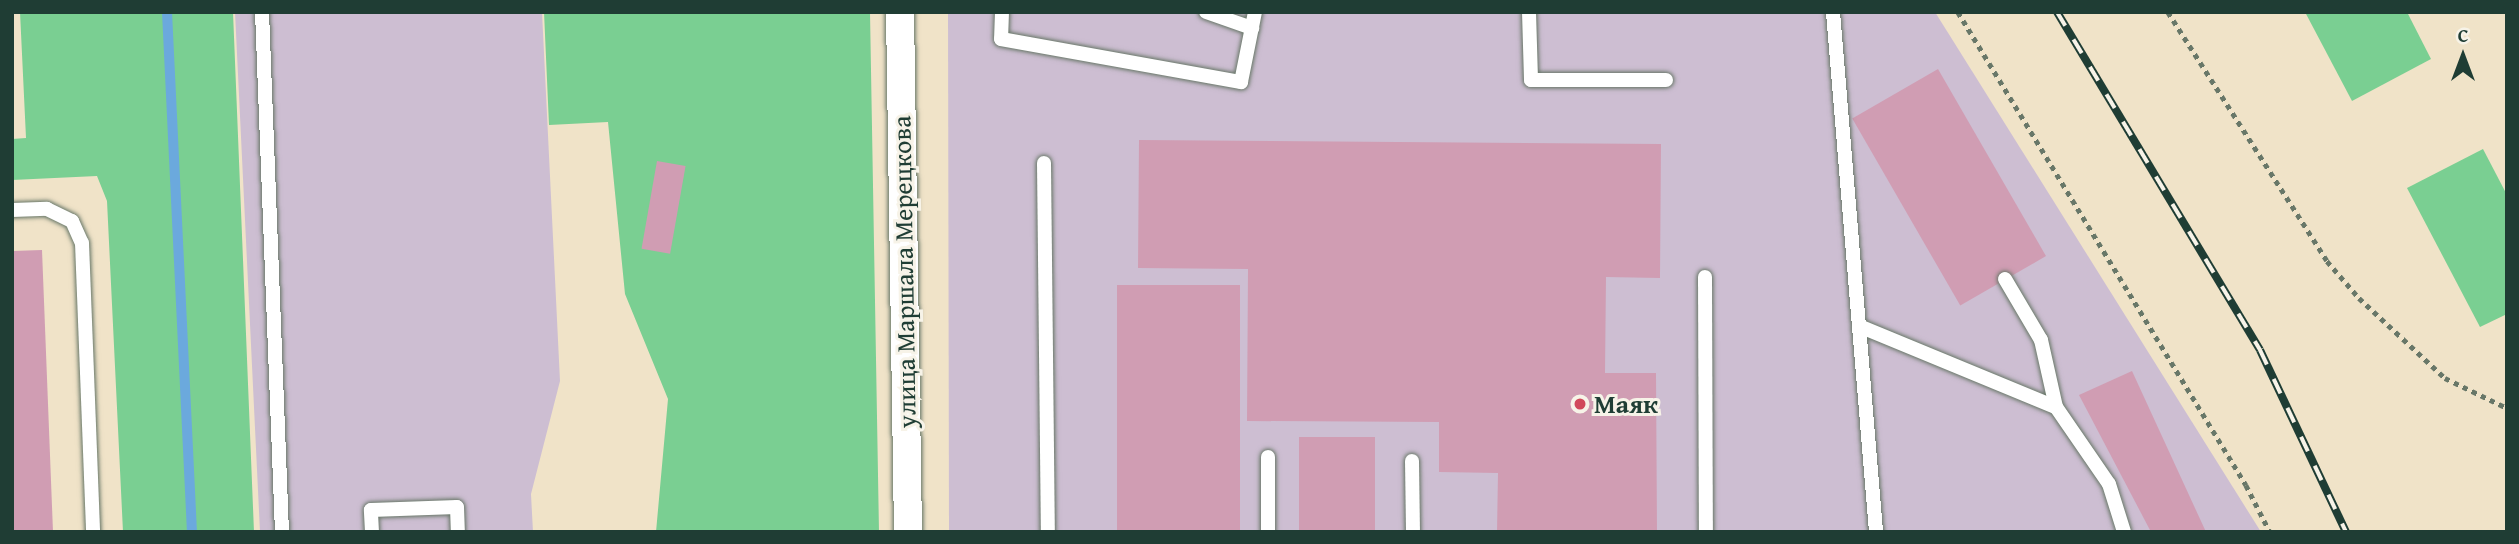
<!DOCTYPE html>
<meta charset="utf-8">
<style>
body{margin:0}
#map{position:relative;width:2519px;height:544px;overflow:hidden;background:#f0e3c8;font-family:"Gentium Book Plus",serif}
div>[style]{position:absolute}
.industrial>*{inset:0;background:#cdbed2}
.green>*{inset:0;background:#7acf92}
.stream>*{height:10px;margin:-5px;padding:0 5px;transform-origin:5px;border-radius:5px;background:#6ba9dd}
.building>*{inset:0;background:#d09db3;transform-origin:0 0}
.path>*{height:4.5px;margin-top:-2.25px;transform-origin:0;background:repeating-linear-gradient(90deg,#687768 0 5px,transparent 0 10px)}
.roads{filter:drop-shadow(0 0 2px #687768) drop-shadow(0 0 2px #687768)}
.lane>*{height:14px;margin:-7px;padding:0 7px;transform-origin:7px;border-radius:7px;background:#fff}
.street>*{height:28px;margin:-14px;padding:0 14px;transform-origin:14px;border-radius:14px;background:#fff}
.rail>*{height:8px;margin-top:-4px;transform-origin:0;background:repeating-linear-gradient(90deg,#f7f3e8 0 16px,#1f3d34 0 32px);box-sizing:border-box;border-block:2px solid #1f3d34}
.dots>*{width:19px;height:19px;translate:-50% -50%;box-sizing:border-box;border:4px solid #f7f3e8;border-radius:50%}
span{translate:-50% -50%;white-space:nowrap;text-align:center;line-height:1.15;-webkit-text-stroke:6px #f7f3e8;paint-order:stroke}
.street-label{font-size:26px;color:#1f3d34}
.poi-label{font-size:26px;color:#1f3d34;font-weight:700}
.left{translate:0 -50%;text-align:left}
.frame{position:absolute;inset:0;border:14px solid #1f3d34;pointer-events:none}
.north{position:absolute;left:2428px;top:21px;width:70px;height:70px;-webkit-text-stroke:5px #f7f3e8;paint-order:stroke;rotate:0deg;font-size:19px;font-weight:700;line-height:28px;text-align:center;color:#1f3d34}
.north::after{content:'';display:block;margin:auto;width:24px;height:32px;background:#1f3d34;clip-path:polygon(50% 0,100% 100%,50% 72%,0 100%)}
</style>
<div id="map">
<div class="industrial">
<i style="clip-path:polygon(235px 12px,542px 12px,560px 381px,531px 494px,533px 532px,260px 532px)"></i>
<i style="clip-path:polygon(948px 12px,1935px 12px,2261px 532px,949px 532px)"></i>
</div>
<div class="green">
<i style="clip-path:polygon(20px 12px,233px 12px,254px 532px,123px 532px,107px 201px,97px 176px,12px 180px,12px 139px,26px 138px)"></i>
<i style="clip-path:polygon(544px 12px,870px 12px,879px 532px,656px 532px,668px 399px,625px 294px,608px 122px,549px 125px)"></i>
<i style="clip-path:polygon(2305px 12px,2407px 12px,2431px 59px,2352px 101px)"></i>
<i style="clip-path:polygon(2483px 149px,2507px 195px,2507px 314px,2480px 327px,2407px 188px)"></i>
</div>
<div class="stream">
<i style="left:167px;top:12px;width:521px;rotate:87.25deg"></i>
</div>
<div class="building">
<i style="left:1938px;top:69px;width:216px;height:99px;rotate:60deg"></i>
<i style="clip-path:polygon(1139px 140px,1661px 144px,1660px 278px,1606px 277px,1605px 373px,1656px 373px,1657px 532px,1497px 532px,1498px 473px,1439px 472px,1439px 422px,1247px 421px,1248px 269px,1138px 268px)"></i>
<i style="left:657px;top:161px;width:29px;height:89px;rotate:10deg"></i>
<i style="clip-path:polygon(42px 250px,53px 532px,12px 532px,12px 251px)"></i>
<i style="left:1117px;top:285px;width:123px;height:247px"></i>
<i style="clip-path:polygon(2132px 371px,2206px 532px,2151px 532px,2079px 395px)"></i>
<i style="left:1299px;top:437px;width:76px;height:95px"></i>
</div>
<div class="path">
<i style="left:1958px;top:12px;width:554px;rotate:58.66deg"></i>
<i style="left:2246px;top:485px;width:53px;rotate:62.9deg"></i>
<i style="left:2168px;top:12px;width:295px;rotate:57.4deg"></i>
<i style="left:2327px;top:261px;width:49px;rotate:49.1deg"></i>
<i style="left:2359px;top:298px;width:117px;rotate:42.9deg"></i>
<i style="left:2445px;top:378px;width:69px;rotate:25.8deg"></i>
</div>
<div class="roads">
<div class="lane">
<i style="left:262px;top:12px;width:520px;rotate:87.8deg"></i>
<i style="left:1002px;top:12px;width:27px;rotate:92deg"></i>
<i style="left:1001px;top:39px;width:244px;rotate:10.2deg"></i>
<i style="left:1241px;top:82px;width:71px;rotate:-78.7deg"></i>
<i style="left:1206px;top:12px;width:49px;rotate:19.2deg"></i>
<i style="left:1529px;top:12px;width:68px;rotate:88.3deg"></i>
<i style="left:1531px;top:80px;width:135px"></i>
<i style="left:1833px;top:12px;width:522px;rotate:85.27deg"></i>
<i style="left:1044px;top:163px;width:369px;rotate:89.4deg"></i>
<i style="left:12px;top:210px;width:35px;rotate:-2deg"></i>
<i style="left:47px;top:209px;width:28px;rotate:26deg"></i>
<i style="left:72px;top:221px;width:24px;rotate:66deg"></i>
<i style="left:82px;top:243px;width:289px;rotate:87.8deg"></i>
<i style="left:1705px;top:277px;width:255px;rotate:89.8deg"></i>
<i style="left:2005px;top:279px;width:71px;rotate:59.5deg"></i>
<i style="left:2041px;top:340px;width:69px;rotate:77.4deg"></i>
<i style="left:1859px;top:326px;width:213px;rotate:22.4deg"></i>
<i style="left:2056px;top:407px;width:93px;rotate:55.5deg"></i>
<i style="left:2109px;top:484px;width:50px;rotate:72.6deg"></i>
<i style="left:1412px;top:461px;width:71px;rotate:89.2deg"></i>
<i style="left:372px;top:532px;width:22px;rotate:-93deg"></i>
<i style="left:371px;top:510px;width:86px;rotate:-2deg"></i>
<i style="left:457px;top:507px;width:25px;rotate:88deg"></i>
<i style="left:1268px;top:532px;width:75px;rotate:-90deg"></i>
</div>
<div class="street">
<i style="left:900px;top:12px;width:520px;rotate:89.12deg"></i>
</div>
</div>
<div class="rail">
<i style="left:2057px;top:12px;width:394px;rotate:59deg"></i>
<i style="left:2260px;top:350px;width:201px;rotate:64.7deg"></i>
</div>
<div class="dots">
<i style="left:1580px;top:404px;background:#d1495b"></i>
</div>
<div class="street-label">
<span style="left:904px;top:272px;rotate:-91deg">улица Маршала Мерецкова</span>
</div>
<div class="poi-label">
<span class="left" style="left:1594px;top:404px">Маяк</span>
</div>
<div class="frame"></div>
<div class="north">С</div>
</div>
